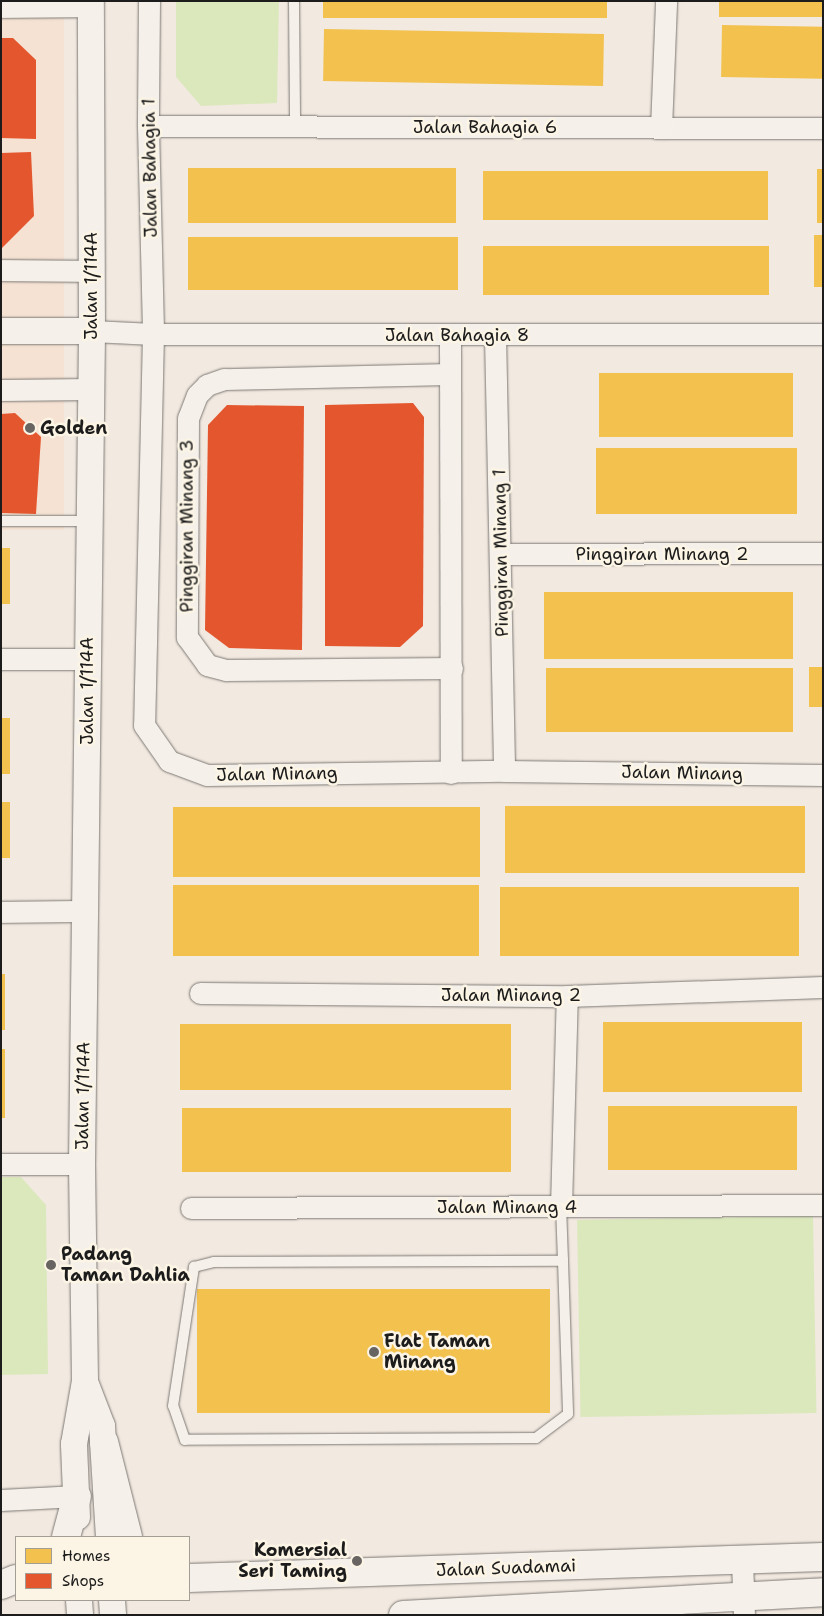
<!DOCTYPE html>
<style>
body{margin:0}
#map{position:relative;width:824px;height:1616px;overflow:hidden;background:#f2e9e0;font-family:"Shantell Sans",sans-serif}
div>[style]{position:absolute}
.built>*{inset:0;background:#f5e2d3;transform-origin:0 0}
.green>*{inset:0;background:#dbe8bc;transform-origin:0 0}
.homes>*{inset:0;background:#f2c14e;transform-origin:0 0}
.shops>*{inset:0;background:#e4572e}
.roads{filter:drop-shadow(0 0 1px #7c7874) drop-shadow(0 0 1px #7c7874)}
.service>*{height:10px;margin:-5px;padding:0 5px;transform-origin:5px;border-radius:5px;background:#f5f1ea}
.minor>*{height:21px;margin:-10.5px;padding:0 10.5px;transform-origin:10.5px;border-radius:10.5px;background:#f5f1ea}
.tertiary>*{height:26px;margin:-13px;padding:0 13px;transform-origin:13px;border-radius:13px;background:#f5f1ea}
.secondary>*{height:28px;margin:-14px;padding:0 14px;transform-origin:14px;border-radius:14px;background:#f5f1ea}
.dots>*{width:14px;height:14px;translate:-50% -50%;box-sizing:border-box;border:2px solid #fcf5e5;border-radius:50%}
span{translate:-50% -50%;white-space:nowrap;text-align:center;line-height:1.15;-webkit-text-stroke:5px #fcf5e5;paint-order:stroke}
.street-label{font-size:18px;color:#1c1c1c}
.poi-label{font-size:18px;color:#1c1c1c;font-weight:700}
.left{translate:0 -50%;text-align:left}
.right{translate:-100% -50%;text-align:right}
.frame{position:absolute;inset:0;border:2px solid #1c1c1c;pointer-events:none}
.legend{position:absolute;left:15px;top:1536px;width:175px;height:65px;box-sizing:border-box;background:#fcf5e5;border:1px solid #a29e95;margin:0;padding:6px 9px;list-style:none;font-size:15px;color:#1c1c1c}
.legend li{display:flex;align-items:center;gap:10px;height:25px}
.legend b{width:25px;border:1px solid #a29e95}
</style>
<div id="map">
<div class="built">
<i style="left:1px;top:1px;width:63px;height:529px"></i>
</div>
<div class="green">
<i style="clip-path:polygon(176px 1px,279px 1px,277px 103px,201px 106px,176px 77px)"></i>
<i style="clip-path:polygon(1px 1177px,21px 1177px,46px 1205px,48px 1374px,1px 1375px)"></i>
<i style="left:813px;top:1216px;width:197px;height:236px;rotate:89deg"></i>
</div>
<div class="homes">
<i style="left:323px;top:1px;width:284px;height:17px"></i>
<i style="left:719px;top:1px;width:104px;height:16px"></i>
<i style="left:722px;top:25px;width:101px;height:52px;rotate:1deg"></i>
<i style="left:324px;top:29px;width:280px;height:52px;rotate:1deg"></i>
<i style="left:188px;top:168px;width:268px;height:55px"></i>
<i style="left:817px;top:169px;width:6px;height:54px"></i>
<i style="left:483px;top:171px;width:285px;height:49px"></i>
<i style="left:814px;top:235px;width:9px;height:52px"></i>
<i style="left:188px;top:237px;width:270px;height:53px"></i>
<i style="left:483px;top:246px;width:286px;height:49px"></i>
<i style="left:599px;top:373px;width:194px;height:64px"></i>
<i style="left:596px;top:448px;width:201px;height:66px"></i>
<i style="left:1px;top:548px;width:9px;height:56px"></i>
<i style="left:544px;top:592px;width:249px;height:67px"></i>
<i style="left:809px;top:667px;width:14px;height:40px"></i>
<i style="left:546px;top:668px;width:247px;height:64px"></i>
<i style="left:1px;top:718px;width:9px;height:56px"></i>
<i style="left:1px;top:802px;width:9px;height:56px"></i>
<i style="left:505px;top:806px;width:300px;height:67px"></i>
<i style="left:173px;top:807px;width:307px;height:70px"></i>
<i style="left:173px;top:885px;width:306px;height:71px"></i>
<i style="left:799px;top:887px;width:69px;height:299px;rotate:90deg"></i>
<i style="left:1px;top:974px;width:4px;height:56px"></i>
<i style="left:603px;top:1022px;width:199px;height:70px"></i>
<i style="left:180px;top:1024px;width:331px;height:66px"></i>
<i style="left:1px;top:1049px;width:4px;height:69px"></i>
<i style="left:608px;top:1106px;width:189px;height:64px"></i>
<i style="left:182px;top:1108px;width:329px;height:64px"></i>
<i style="left:550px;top:1289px;width:124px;height:353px;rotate:90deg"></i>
</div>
<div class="shops">
<i style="clip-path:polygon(1px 38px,13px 38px,36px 60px,36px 139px,1px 138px)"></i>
<i style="clip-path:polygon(31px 152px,34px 216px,1px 249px,1px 153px)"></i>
<i style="clip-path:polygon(413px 403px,424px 417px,423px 626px,400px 647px,325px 646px,325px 405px)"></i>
<i style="clip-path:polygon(227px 405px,304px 406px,302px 650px,229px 648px,205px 630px,208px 425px)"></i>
<i style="clip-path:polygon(15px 413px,41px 437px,36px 514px,1px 513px,1px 414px)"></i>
</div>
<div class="roads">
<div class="service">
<i style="left:294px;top:1px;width:125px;rotate:89.5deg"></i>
<i style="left:1px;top:521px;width:88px"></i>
<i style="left:561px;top:1206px;width:55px;rotate:87.9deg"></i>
<i style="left:563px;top:1261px;width:153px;rotate:88.1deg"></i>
<i style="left:568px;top:1414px;width:40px;rotate:143deg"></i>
<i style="left:536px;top:1438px;width:351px;rotate:179.7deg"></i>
<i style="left:185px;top:1440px;width:36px;rotate:-109deg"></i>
<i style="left:173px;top:1406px;width:141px;rotate:-81.4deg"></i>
<i style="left:194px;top:1267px;width:21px;rotate:-14deg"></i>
<i style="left:214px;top:1262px;width:349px;rotate:-0.2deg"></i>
</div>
<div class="minor">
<i style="left:149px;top:1px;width:125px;rotate:90.5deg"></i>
<i style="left:148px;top:126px;width:208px;rotate:88.6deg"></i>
<i style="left:153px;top:334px;width:391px;rotate:91.3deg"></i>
<i style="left:144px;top:725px;width:44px;rotate:55.2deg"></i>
<i style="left:169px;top:761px;width:40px;rotate:20.2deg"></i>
<i style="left:207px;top:775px;width:297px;rotate:-0.8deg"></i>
<i style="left:504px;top:771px;width:319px;rotate:0.7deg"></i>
<i style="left:1px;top:7px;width:90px;rotate:-0.6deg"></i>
<i style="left:148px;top:126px;width:675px;rotate:0.17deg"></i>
<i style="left:661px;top:128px;width:127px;rotate:-87.7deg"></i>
<i style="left:1px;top:270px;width:90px;rotate:0.6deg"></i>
<i style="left:92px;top:331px;width:61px;rotate:2.8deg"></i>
<i style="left:153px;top:334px;width:670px"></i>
<i style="left:495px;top:335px;width:436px;rotate:88.8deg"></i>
<i style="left:450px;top:336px;width:437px;rotate:89.9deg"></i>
<i style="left:450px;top:374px;width:226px;rotate:178.7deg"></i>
<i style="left:224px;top:379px;width:18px;rotate:161deg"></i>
<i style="left:207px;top:385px;width:14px;rotate:135deg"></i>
<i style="left:197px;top:395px;width:25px;rotate:111deg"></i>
<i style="left:188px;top:418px;width:219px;rotate:90.3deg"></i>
<i style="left:187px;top:637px;width:34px;rotate:54deg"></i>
<i style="left:207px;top:665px;width:20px;rotate:15deg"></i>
<i style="left:226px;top:670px;width:226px;rotate:-0.5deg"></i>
<i style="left:1px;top:390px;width:90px;rotate:-0.6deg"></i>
<i style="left:502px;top:554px;width:321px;rotate:-0.2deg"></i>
<i style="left:1px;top:659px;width:86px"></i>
<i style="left:1px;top:912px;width:85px;rotate:-0.7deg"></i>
<i style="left:200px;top:993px;width:367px;rotate:0.5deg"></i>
<i style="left:567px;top:996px;width:256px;rotate:-2deg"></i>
<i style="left:1px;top:1164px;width:81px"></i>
<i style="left:561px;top:1206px;width:210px;rotate:-88.4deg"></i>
<i style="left:191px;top:1208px;width:632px;rotate:-0.27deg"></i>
<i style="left:1px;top:1500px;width:76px;rotate:-3deg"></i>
<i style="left:742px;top:1561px;width:54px;rotate:87.9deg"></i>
</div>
<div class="tertiary">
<i style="left:1px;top:331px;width:91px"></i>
<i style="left:85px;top:1382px;width:47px;rotate:68.9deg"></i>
<i style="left:102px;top:1426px;width:111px;rotate:86.4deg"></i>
<i style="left:77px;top:1517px;width:73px;rotate:-92.4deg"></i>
<i style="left:74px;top:1444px;width:64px;rotate:-80.1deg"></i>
<i style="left:85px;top:1381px;width:217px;rotate:-90.8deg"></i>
<i style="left:82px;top:1164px;width:833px;rotate:-89.31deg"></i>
<i style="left:92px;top:331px;width:330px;rotate:-90.2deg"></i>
<i style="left:79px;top:1600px;width:15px;rotate:86deg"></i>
<i style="left:112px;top:1600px;width:15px;rotate:86deg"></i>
</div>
<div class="secondary">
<i style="left:104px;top:1442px;width:98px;rotate:75.8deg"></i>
<i style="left:66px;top:1537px;width:42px;rotate:-75deg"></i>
<i style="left:189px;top:1578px;width:634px;rotate:-1.9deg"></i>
<i style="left:1px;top:1585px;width:16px;rotate:-22deg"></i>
<i style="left:403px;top:1615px;width:421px;rotate:-3.1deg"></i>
</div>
</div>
<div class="dots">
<i style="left:30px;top:428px;background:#676461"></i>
<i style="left:51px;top:1265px;background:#676461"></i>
<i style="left:374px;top:1352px;background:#676461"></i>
<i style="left:357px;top:1561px;background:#676461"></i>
</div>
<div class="street-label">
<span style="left:485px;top:127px">Jalan Bahagia 6</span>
<span style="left:150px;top:168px;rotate:-91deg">Jalan Bahagia 1</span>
<span style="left:91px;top:286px;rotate:-90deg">Jalan 1/114A</span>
<span style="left:457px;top:335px">Jalan Bahagia 8</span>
<span style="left:187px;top:526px;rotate:-90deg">Pinggiran Minang 3</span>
<span style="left:501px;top:553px;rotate:-91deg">Pinggiran Minang 1</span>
<span style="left:662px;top:554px">Pinggiran Minang 2</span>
<span style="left:87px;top:691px;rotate:-90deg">Jalan 1/114A</span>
<span style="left:682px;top:773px;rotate:1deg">Jalan Minang</span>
<span style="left:277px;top:774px;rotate:-1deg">Jalan Minang</span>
<span style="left:511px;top:995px">Jalan Minang 2</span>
<span style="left:83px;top:1096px;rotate:-89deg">Jalan 1/114A</span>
<span style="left:507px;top:1207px">Jalan Minang 4</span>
<span style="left:506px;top:1568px;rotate:-2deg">Jalan Suadamai</span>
</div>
<div class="poi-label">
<span class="left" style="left:40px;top:428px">Golden</span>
<span class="left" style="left:61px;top:1265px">Padang<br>Taman Dahlia</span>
<span class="left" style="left:384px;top:1352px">Flat Taman<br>Minang</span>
<span class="right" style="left:347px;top:1561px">Komersial<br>Seri Taming</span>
</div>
<div class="frame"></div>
<ul class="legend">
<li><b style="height:14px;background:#f2c14e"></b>Homes</li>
<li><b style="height:14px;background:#e4572e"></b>Shops</li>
</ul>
</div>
